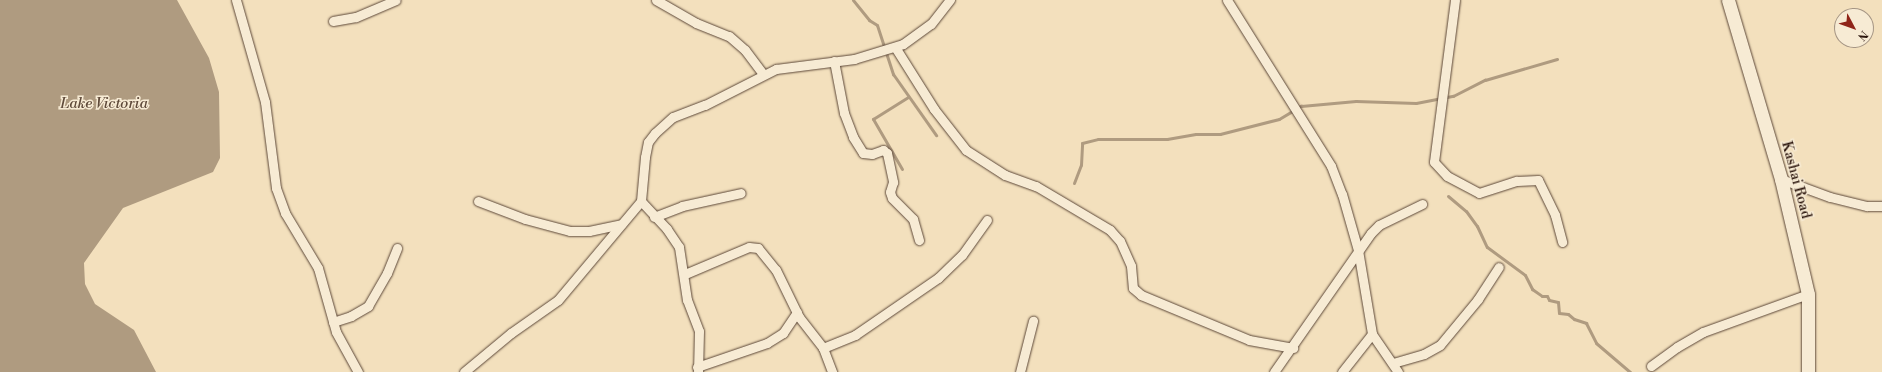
<!DOCTYPE html>
<style>
body{margin:0}
#map{position:relative;width:1882px;height:372px;overflow:hidden;background:#f3e0bd;font-family:"Libre Bodoni",serif}
div>[style]{position:absolute}
.water>*{inset:0;background:#af9b80}
.stream>*{height:3px;margin:-1.5px;padding:0 1.5px;transform-origin:1.5px;border-radius:1.5px;background:#af9b80}
.roads{filter:drop-shadow(0 0 1px #5c4738) drop-shadow(0 0 1px #5c4738)}
.street>*{height:9px;margin:-4.5px;padding:0 4.5px;transform-origin:4.5px;border-radius:4.5px;background:#f7ebd4}
.secondary>*{height:13px;margin:-6.5px;padding:0 6.5px;transform-origin:6.5px;border-radius:6.5px;background:#f7ebd4}
span{translate:-50% -50%;white-space:nowrap;text-align:center;line-height:1.15;-webkit-text-stroke:3px #f7ebd4;paint-order:stroke}
.street-label{font-size:14px;color:#2a140b}
.water-label{font-size:15px;color:#5f4a3a;font-style:italic}
.north{position:absolute;left:1834px;top:8px;width:40px;height:40px;box-sizing:border-box;background:#f7ebd4;border:1px solid #a59584;border-radius:50%;rotate:131deg;font-size:11px;font-weight:700;line-height:16px;text-align:center;color:#2a140b}
.north::after{content:'';display:block;margin:auto;width:14px;height:18px;background:#8f2418;clip-path:polygon(50% 0,100% 100%,50% 72%,0 100%)}
</style>
<div id="map">
<div class="water">
<i style="clip-path:polygon(0 0,177px 0,209px 58px,219px 92px,220px 158px,213px 172px,123px 208px,84px 263px,85px 284px,95px 304px,134px 330px,156px 372px,0 372px)"></i>
</div>
<div class="stream">
<i style="left:853px;top:0;width:26px;rotate:51deg"></i>
<i style="left:869px;top:20px;width:9px;rotate:32deg"></i>
<i style="left:877px;top:25px;width:52px;rotate:71.9deg"></i>
<i style="left:893px;top:74px;width:75px;rotate:54.8deg"></i>
<i style="left:902px;top:169px;width:58px;rotate:-120.1deg"></i>
<i style="left:873px;top:119px;width:41px;rotate:-32.2deg"></i>
<i style="left:1074px;top:183px;width:19px;rotate:-69deg"></i>
<i style="left:1081px;top:165px;width:22px;rotate:-87deg"></i>
<i style="left:1082px;top:143px;width:16px;rotate:-14deg"></i>
<i style="left:1098px;top:139px;width:69px"></i>
<i style="left:1167px;top:139px;width:29px;rotate:-10deg"></i>
<i style="left:1196px;top:134px;width:24px"></i>
<i style="left:1220px;top:134px;width:61px;rotate:-14.3deg"></i>
<i style="left:1279px;top:119px;width:26px;rotate:-31deg"></i>
<i style="left:1301px;top:106px;width:55px;rotate:-5.2deg"></i>
<i style="left:1356px;top:101px;width:60px;rotate:1.9deg"></i>
<i style="left:1416px;top:103px;width:38px;rotate:-11deg"></i>
<i style="left:1453px;top:96px;width:36px;rotate:-27deg"></i>
<i style="left:1485px;top:80px;width:75px;rotate:-16.3deg"></i>
<i style="left:1448px;top:196px;width:23px;rotate:40deg"></i>
<i style="left:1466px;top:211px;width:19px;rotate:54deg"></i>
<i style="left:1477px;top:226px;width:23px;rotate:65deg"></i>
<i style="left:1487px;top:247px;width:47px;rotate:36.4deg"></i>
<i style="left:1525px;top:275px;width:16px;rotate:63deg"></i>
<i style="left:1532px;top:289px;width:12px;rotate:35deg"></i>
<i style="left:1542px;top:296px;width:5px"></i>
<i style="left:1547px;top:296px;width:4px;rotate:63deg"></i>
<i style="left:1549px;top:300px;width:9px;rotate:13deg"></i>
<i style="left:1558px;top:302px;width:11px;rotate:85deg"></i>
<i style="left:1559px;top:313px;width:9px;rotate:6deg"></i>
<i style="left:1568px;top:314px;width:8px;rotate:40deg"></i>
<i style="left:1574px;top:319px;width:13px;rotate:18deg"></i>
<i style="left:1586px;top:323px;width:22px;rotate:63deg"></i>
<i style="left:1596px;top:343px;width:45px;rotate:40.5deg"></i>
</div>
<div class="roads">
<div class="street">
<i style="left:236px;top:0;width:106px;rotate:74.1deg"></i>
<i style="left:265px;top:102px;width:87px;rotate:82.7deg"></i>
<i style="left:276px;top:188px;width:27px;rotate:70deg"></i>
<i style="left:285px;top:213px;width:64px;rotate:59deg"></i>
<i style="left:318px;top:268px;width:66px;rotate:74.3deg"></i>
<i style="left:336px;top:332px;width:46px;rotate:61.2deg"></i>
<i style="left:656px;top:0;width:46px;rotate:29.9deg"></i>
<i style="left:696px;top:23px;width:35px;rotate:22deg"></i>
<i style="left:729px;top:36px;width:21px;rotate:41deg"></i>
<i style="left:745px;top:50px;width:30px;rotate:53deg"></i>
<i style="left:1227px;top:0;width:196px;rotate:57.9deg"></i>
<i style="left:1331px;top:166px;width:30px;rotate:69deg"></i>
<i style="left:1342px;top:194px;width:58px;rotate:74.1deg"></i>
<i style="left:1358px;top:250px;width:85px;rotate:80.5deg"></i>
<i style="left:1372px;top:334px;width:46px;rotate:55.6deg"></i>
<i style="left:1455px;top:0;width:163px;rotate:97.4deg"></i>
<i style="left:1434px;top:162px;width:19px;rotate:47deg"></i>
<i style="left:1447px;top:176px;width:36px;rotate:28deg"></i>
<i style="left:1479px;top:193px;width:40px;rotate:-18deg"></i>
<i style="left:1517px;top:181px;width:21px;rotate:-3deg"></i>
<i style="left:1538px;top:180px;width:39px;rotate:64deg"></i>
<i style="left:1555px;top:215px;width:28px;rotate:75deg"></i>
<i style="left:333px;top:21px;width:23px;rotate:-10deg"></i>
<i style="left:356px;top:17px;width:43px;rotate:-23deg"></i>
<i style="left:895px;top:47px;width:73px;rotate:57.8deg"></i>
<i style="left:934px;top:109px;width:52px;rotate:52deg"></i>
<i style="left:966px;top:150px;width:46px;rotate:32.7deg"></i>
<i style="left:1005px;top:175px;width:33px;rotate:20deg"></i>
<i style="left:1036px;top:186px;width:86px;rotate:30.7deg"></i>
<i style="left:1110px;top:230px;width:15px;rotate:48deg"></i>
<i style="left:1120px;top:241px;width:27px;rotate:66deg"></i>
<i style="left:1131px;top:266px;width:22px;rotate:85deg"></i>
<i style="left:1133px;top:288px;width:11px;rotate:41deg"></i>
<i style="left:1141px;top:295px;width:117px;rotate:22.6deg"></i>
<i style="left:1249px;top:340px;width:45px;rotate:10.3deg"></i>
<i style="left:834px;top:61px;width:53px;rotate:79.1deg"></i>
<i style="left:844px;top:113px;width:26px;rotate:69deg"></i>
<i style="left:853px;top:137px;width:19px;rotate:58deg"></i>
<i style="left:863px;top:153px;width:9px;rotate:6deg"></i>
<i style="left:872px;top:154px;width:12px;rotate:-20deg"></i>
<i style="left:883px;top:150px;width:5px;rotate:37deg"></i>
<i style="left:887px;top:153px;width:30px;rotate:78deg"></i>
<i style="left:893px;top:182px;width:10px;rotate:107deg"></i>
<i style="left:890px;top:192px;width:6px;rotate:72deg"></i>
<i style="left:892px;top:198px;width:30px;rotate:45deg"></i>
<i style="left:913px;top:219px;width:22px;rotate:74deg"></i>
<i style="left:1781px;top:179px;width:52px;rotate:20.2deg"></i>
<i style="left:1830px;top:197px;width:38px;rotate:14deg"></i>
<i style="left:1867px;top:206px;width:15px"></i>
<i style="left:478px;top:201px;width:50px;rotate:21deg"></i>
<i style="left:525px;top:219px;width:47px;rotate:14.9deg"></i>
<i style="left:570px;top:231px;width:19px"></i>
<i style="left:589px;top:231px;width:33px;rotate:-12deg"></i>
<i style="left:654px;top:217px;width:30px;rotate:-21deg"></i>
<i style="left:682px;top:206px;width:60px;rotate:-12.4deg"></i>
<i style="left:685px;top:274px;width:69px;rotate:-22.9deg"></i>
<i style="left:749px;top:247px;width:9px;rotate:6deg"></i>
<i style="left:758px;top:248px;width:28px;rotate:51deg"></i>
<i style="left:776px;top:270px;width:52px;rotate:63.9deg"></i>
<i style="left:799px;top:317px;width:39px;rotate:52deg"></i>
<i style="left:823px;top:348px;width:26px;rotate:69deg"></i>
<i style="left:333px;top:322px;width:19px;rotate:-18deg"></i>
<i style="left:351px;top:316px;width:20px;rotate:-30deg"></i>
<i style="left:368px;top:306px;width:38px;rotate:-60deg"></i>
<i style="left:387px;top:273px;width:27px;rotate:-68deg"></i>
<i style="left:823px;top:348px;width:35px;rotate:-22deg"></i>
<i style="left:855px;top:335px;width:101px;rotate:-34.5deg"></i>
<i style="left:938px;top:278px;width:33px;rotate:-44deg"></i>
<i style="left:962px;top:255px;width:43px;rotate:-54.5deg"></i>
<i style="left:1393px;top:363px;width:32px;rotate:-16deg"></i>
<i style="left:1424px;top:354px;width:18px;rotate:-29deg"></i>
<i style="left:1440px;top:345px;width:60px;rotate:-50.4deg"></i>
<i style="left:1478px;top:299px;width:38px;rotate:-57deg"></i>
<i style="left:1651px;top:366px;width:32px;rotate:-36deg"></i>
<i style="left:1677px;top:347px;width:30px;rotate:-30deg"></i>
<i style="left:1703px;top:332px;width:112px;rotate:-19.9deg"></i>
<i style="left:697px;top:367px;width:74px;rotate:-18.9deg"></i>
<i style="left:767px;top:343px;width:19px;rotate:-32deg"></i>
<i style="left:783px;top:333px;width:25px;rotate:-56deg"></i>
<i style="left:464px;top:372px;width:61px;rotate:-39.7deg"></i>
<i style="left:511px;top:333px;width:57px;rotate:-35.1deg"></i>
<i style="left:558px;top:300px;width:129px;rotate:-50deg"></i>
<i style="left:698px;top:372px;width:41px;rotate:-88.6deg"></i>
<i style="left:699px;top:331px;width:33px;rotate:-111deg"></i>
<i style="left:687px;top:300px;width:54px;rotate:-98.6deg"></i>
<i style="left:679px;top:247px;width:22px;rotate:-124deg"></i>
<i style="left:667px;top:229px;width:38px;rotate:-133deg"></i>
<i style="left:641px;top:201px;width:44px;rotate:-84.8deg"></i>
<i style="left:645px;top:157px;width:15px;rotate:-79deg"></i>
<i style="left:648px;top:142px;width:11px;rotate:-52deg"></i>
<i style="left:655px;top:133px;width:24px;rotate:-42deg"></i>
<i style="left:673px;top:117px;width:34px;rotate:-21deg"></i>
<i style="left:705px;top:105px;width:80px;rotate:-26.9deg"></i>
<i style="left:776px;top:69px;width:79px;rotate:-7.3deg"></i>
<i style="left:854px;top:59px;width:51px;rotate:-17deg"></i>
<i style="left:903px;top:44px;width:34px;rotate:-36deg"></i>
<i style="left:931px;top:24px;width:31px;rotate:-52deg"></i>
<i style="left:1020px;top:372px;width:53px;rotate:-75.7deg"></i>
<i style="left:1274px;top:372px;width:169px;rotate:-55.1deg"></i>
<i style="left:1371px;top:233px;width:11px;rotate:-45deg"></i>
<i style="left:1379px;top:225px;width:48px;rotate:-26deg"></i>
<i style="left:1342px;top:372px;width:48px;rotate:-51.7deg"></i>
</div>
<div class="secondary">
<i style="left:1728px;top:0;width:187px;rotate:73.5deg"></i>
<i style="left:1781px;top:179px;width:118px;rotate:76.8deg"></i>
<i style="left:1808px;top:294px;width:78px;rotate:90deg"></i>
</div>
</div>
<div class="street-label">
<span style="left:1796px;top:180px;rotate:75deg">Kashai Road</span>
</div>
<div class="water-label">
<span style="left:104px;top:104px">Lake Victoria</span>
</div>
<div class="north">N</div>
</div>
